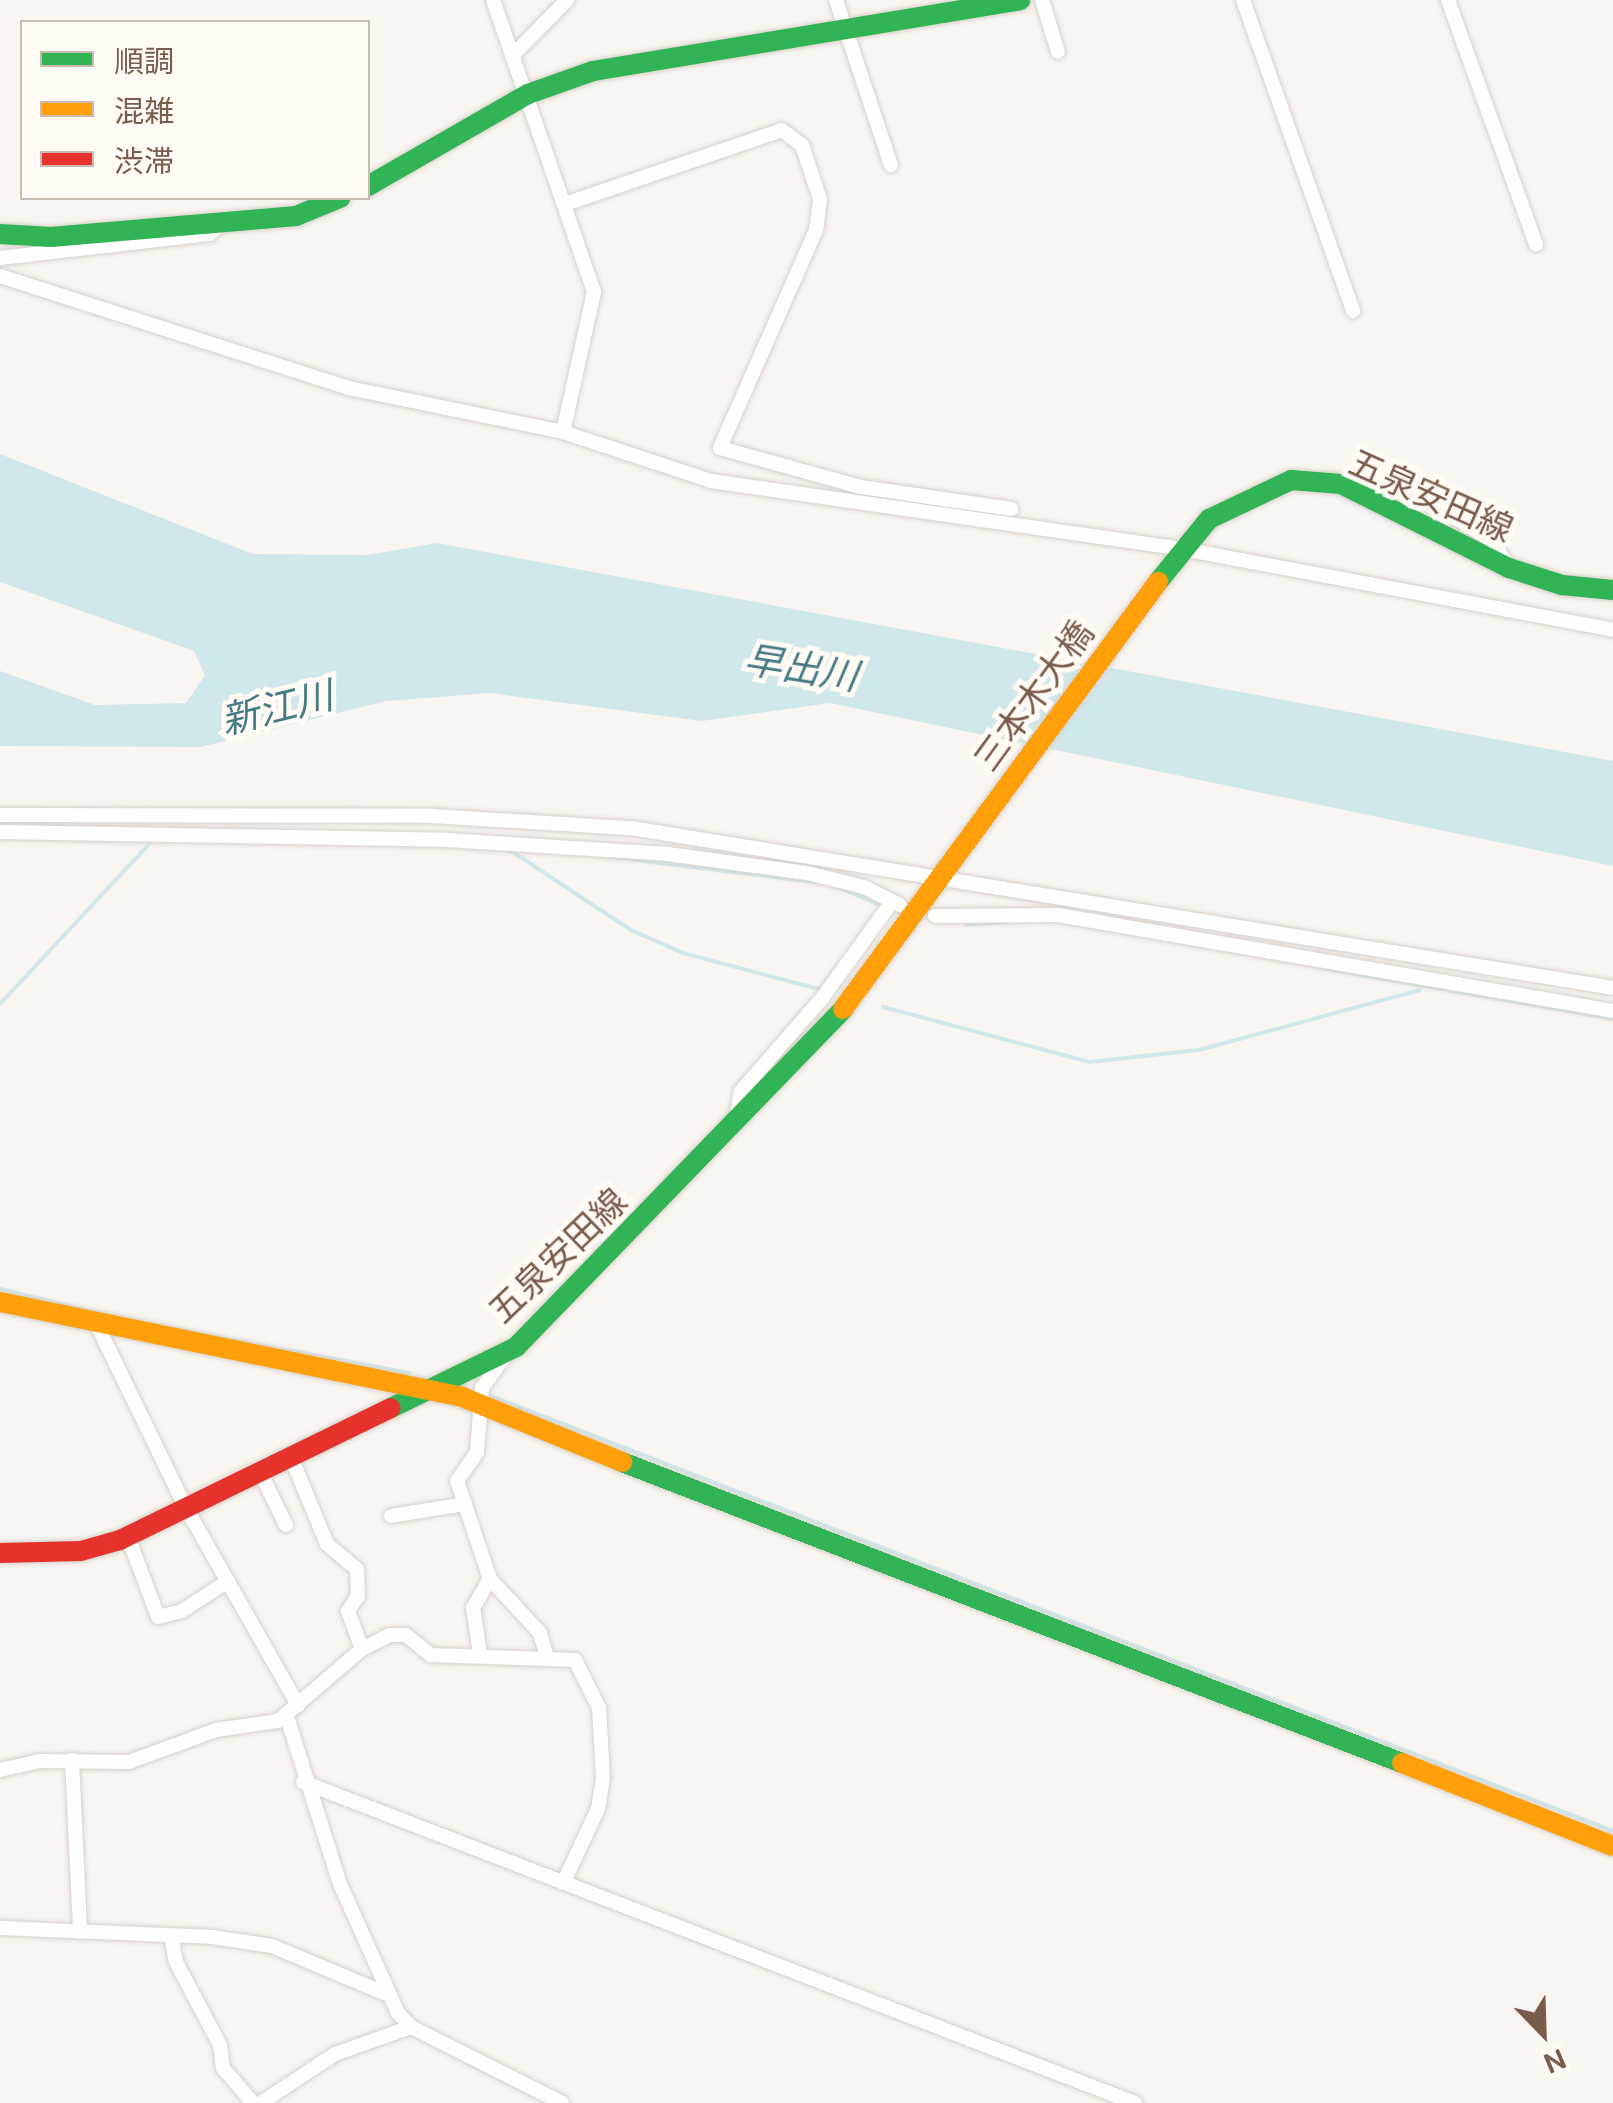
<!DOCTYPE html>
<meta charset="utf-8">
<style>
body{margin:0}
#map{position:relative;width:1613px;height:2103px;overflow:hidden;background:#f9f5f0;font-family:"DM Sans","Noto Sans JP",sans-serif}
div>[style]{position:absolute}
.water>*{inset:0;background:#d0e8ea}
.stream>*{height:4px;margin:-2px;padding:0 2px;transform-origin:2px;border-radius:2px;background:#d0e8ea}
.roads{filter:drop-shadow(0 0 2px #d7d1cb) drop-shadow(0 0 2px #d7d1cb)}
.street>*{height:14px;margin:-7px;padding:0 7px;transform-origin:7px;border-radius:7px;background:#fefefd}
.fast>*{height:20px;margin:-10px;padding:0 10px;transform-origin:10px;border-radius:10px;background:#30b455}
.slow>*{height:20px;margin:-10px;padding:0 10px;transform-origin:10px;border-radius:10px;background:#ff9f0a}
.jam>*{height:20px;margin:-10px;padding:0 10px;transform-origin:10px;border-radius:10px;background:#e5322d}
span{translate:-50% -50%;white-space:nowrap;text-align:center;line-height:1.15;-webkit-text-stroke:10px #fffaf3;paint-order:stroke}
.street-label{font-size:35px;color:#7a5c4d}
.water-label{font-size:38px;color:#437c86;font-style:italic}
.legend{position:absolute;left:20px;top:20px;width:350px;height:180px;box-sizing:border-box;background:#fffaf3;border:2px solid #cabbb1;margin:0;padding:12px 18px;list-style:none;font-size:30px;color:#7a5c4d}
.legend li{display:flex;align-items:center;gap:20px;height:50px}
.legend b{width:50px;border:2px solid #cabbb1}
.north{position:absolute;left:1493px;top:1983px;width:100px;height:100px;-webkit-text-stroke:8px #fffaf3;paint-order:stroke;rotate:157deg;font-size:28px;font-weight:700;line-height:40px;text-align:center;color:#7a5c4d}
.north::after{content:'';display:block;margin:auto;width:35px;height:45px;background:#7a5c4d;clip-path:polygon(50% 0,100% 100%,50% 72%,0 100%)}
</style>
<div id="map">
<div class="water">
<i style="clip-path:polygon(0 454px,253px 554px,367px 555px,437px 543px,1613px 761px,1613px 866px,830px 703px,702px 721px,490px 693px,386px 701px,201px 747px,0 746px,0 671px,95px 705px,186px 703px,205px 675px,194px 651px,0 582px)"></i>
</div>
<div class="stream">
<i style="left:508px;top:849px;width:147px;rotate:33.4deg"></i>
<i style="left:631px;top:930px;width:57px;rotate:23.9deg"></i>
<i style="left:683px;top:953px;width:144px;rotate:14.9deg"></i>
<i style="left:611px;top:857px;width:206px;rotate:7deg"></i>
<i style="left:839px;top:887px;width:45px;rotate:23.7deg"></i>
<i style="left:967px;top:925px;width:40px;rotate:-4.3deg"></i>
<i style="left:1322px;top:968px;width:295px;rotate:9.9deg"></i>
<i style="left:0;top:1004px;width:224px;rotate:-47deg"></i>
<i style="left:883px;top:1007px;width:213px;rotate:14.9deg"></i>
<i style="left:1089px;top:1062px;width:111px;rotate:-6.2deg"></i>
<i style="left:1199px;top:1050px;width:229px;rotate:-15.2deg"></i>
<i style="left:0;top:1289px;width:134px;rotate:13.8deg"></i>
<i style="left:130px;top:1321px;width:285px;rotate:10.5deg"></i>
<i style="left:488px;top:1395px;width:1207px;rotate:21.18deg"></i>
</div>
<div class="roads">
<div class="street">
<i style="left:493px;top:0;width:309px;rotate:70.9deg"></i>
<i style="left:594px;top:292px;width:143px;rotate:102.5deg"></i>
<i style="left:836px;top:0;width:174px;rotate:71.6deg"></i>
<i style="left:1042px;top:0;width:54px;rotate:72.9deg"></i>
<i style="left:1243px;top:0;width:330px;rotate:70.5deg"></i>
<i style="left:1448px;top:0;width:260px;rotate:70.2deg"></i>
<i style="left:514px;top:54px;width:76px;rotate:-45.5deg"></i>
<i style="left:568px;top:203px;width:226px;rotate:-18.8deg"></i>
<i style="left:782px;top:130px;width:25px;rotate:37deg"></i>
<i style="left:802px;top:145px;width:57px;rotate:71.6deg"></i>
<i style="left:820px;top:199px;width:31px;rotate:97deg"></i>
<i style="left:816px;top:230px;width:238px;rotate:113.8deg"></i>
<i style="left:720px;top:448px;width:146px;rotate:15.5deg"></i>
<i style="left:861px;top:487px;width:152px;rotate:8.3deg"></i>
<i style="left:0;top:258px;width:211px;rotate:-6.5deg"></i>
<i style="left:210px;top:234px;width:18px;rotate:-43deg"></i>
<i style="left:0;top:276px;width:367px;rotate:17.8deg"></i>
<i style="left:349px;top:388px;width:218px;rotate:11.6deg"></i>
<i style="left:563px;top:432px;width:156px;rotate:18.3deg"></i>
<i style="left:711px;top:481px;width:476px;rotate:8.2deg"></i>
<i style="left:1182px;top:549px;width:439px;rotate:10.6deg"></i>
<i style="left:1419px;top:496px;width:85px;rotate:31.1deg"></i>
<i style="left:1492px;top:540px;width:29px;rotate:59deg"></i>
<i style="left:0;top:815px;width:432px;rotate:0.1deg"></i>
<i style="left:432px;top:816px;width:199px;rotate:3.5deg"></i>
<i style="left:631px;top:828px;width:995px;rotate:9.25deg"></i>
<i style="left:0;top:832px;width:447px;rotate:1deg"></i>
<i style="left:447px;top:840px;width:221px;rotate:3.6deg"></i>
<i style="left:668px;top:854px;width:140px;rotate:7.8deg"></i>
<i style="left:807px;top:873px;width:59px;rotate:13.8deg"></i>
<i style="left:864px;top:887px;width:40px;rotate:26.6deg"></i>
<i style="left:935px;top:916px;width:123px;rotate:-0.5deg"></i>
<i style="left:1058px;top:915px;width:563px;rotate:9.81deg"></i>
<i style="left:736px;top:1119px;width:28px;rotate:-80deg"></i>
<i style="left:741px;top:1091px;width:125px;rotate:-48.9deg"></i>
<i style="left:823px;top:997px;width:116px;rotate:-54.1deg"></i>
<i style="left:98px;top:1327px;width:201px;rotate:64.1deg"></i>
<i style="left:186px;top:1508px;width:227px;rotate:60.4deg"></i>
<i style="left:291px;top:1457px;width:94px;rotate:67.5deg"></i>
<i style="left:327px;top:1544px;width:39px;rotate:40deg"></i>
<i style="left:357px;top:1569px;width:27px;rotate:88deg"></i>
<i style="left:358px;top:1596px;width:18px;rotate:124deg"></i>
<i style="left:348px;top:1611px;width:40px;rotate:69.8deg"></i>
<i style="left:260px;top:1472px;width:59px;rotate:63.9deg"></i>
<i style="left:391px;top:1516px;width:75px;rotate:-9.2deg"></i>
<i style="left:128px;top:1537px;width:85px;rotate:69.4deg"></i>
<i style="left:158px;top:1617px;width:25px;rotate:-14deg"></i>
<i style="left:182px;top:1611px;width:55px;rotate:-33.1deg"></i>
<i style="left:490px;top:1579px;width:74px;rotate:47.2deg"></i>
<i style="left:540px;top:1633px;width:25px;rotate:74deg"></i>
<i style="left:480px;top:1653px;width:46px;rotate:-98.8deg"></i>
<i style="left:473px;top:1608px;width:34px;rotate:-60deg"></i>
<i style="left:490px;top:1579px;width:103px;rotate:-108.6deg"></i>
<i style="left:457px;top:1481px;width:35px;rotate:-55deg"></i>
<i style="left:477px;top:1452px;width:64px;rotate:-85.5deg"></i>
<i style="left:482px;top:1388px;width:44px;rotate:-54.2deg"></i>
<i style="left:287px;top:1717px;width:175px;rotate:72.4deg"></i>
<i style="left:340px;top:1884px;width:141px;rotate:65.8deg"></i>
<i style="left:398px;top:2013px;width:19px;rotate:47deg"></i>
<i style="left:411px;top:2027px;width:169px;rotate:26.7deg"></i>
<i style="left:72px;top:1760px;width:172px;rotate:87.3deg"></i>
<i style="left:0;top:1770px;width:41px;rotate:-12.7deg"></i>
<i style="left:40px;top:1761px;width:89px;rotate:0.6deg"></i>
<i style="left:129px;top:1762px;width:93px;rotate:-20.2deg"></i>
<i style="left:216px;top:1730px;width:63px;rotate:-8.3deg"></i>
<i style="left:278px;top:1721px;width:111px;rotate:-40.6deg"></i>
<i style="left:362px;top:1649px;width:31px;rotate:-27deg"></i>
<i style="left:390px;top:1635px;width:16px"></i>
<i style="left:406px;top:1635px;width:32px;rotate:39deg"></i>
<i style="left:431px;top:1655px;width:144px;rotate:2deg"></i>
<i style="left:575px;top:1660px;width:54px;rotate:63.4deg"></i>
<i style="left:599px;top:1708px;width:70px;rotate:86.7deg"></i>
<i style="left:603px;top:1778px;width:31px;rotate:99deg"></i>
<i style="left:598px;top:1809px;width:82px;rotate:115.3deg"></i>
<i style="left:303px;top:1782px;width:892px;rotate:21.1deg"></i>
<i style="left:0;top:1928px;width:212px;rotate:2.4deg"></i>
<i style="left:212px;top:1937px;width:61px;rotate:8.5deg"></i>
<i style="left:272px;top:1946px;width:124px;rotate:22.8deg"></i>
<i style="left:171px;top:1935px;width:27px;rotate:80deg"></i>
<i style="left:176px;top:1962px;width:94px;rotate:62.1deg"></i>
<i style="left:220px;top:2045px;width:23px;rotate:83deg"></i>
<i style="left:223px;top:2068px;width:46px;rotate:49.4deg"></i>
<i style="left:261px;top:2103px;width:89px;rotate:-33.5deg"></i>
<i style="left:335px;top:2054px;width:81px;rotate:-19.6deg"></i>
</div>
<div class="fast">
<i style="left:368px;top:186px;width:185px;rotate:-29.9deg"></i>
<i style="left:528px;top:94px;width:69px;rotate:-19.5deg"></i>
<i style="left:593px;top:71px;width:433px;rotate:-9.4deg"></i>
<i style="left:0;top:234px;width:51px;rotate:3.4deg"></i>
<i style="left:51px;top:237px;width:246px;rotate:-4.9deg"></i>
<i style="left:296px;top:216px;width:48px;rotate:-22.2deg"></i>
<i style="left:1158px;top:582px;width:81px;rotate:-51deg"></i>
<i style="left:1209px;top:519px;width:91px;rotate:-25.4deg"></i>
<i style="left:1291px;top:480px;width:50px;rotate:4.6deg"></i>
<i style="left:1341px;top:484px;width:188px;rotate:26.6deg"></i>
<i style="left:1509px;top:568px;width:56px;rotate:17.8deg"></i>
<i style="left:1562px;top:585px;width:51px;rotate:5.6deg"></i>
<i style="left:391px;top:1408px;width:139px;rotate:-26deg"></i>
<i style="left:516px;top:1347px;width:470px;rotate:-45.9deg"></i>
<i style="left:622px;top:1462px;width:836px;rotate:21.1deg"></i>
</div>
<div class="slow">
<i style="left:843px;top:1009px;width:531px;rotate:-53.58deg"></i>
<i style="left:0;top:1302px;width:472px;rotate:11.6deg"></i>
<i style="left:462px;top:1397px;width:173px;rotate:22.1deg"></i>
<i style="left:1402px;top:1763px;width:227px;rotate:21.5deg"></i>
</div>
<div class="jam">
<i style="left:0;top:1553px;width:81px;rotate:-1.4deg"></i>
<i style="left:81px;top:1551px;width:41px;rotate:-15.8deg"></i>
<i style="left:120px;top:1540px;width:301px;rotate:-26deg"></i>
</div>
</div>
<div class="street-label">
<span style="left:1431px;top:496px;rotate:24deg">五泉安田線</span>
<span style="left:1034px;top:696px;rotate:-54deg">三本木大橋</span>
<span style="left:558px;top:1256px;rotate:-44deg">五泉安田線</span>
</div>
<div class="water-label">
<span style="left:801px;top:669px;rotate:9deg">早出川</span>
<span style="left:277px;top:709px;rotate:-14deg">新江川</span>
</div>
<ul class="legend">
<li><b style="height:12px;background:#30b455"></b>順調</li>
<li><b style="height:12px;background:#ff9f0a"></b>混雑</li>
<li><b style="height:12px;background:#e5322d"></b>渋滞</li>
</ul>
<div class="north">N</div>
</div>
